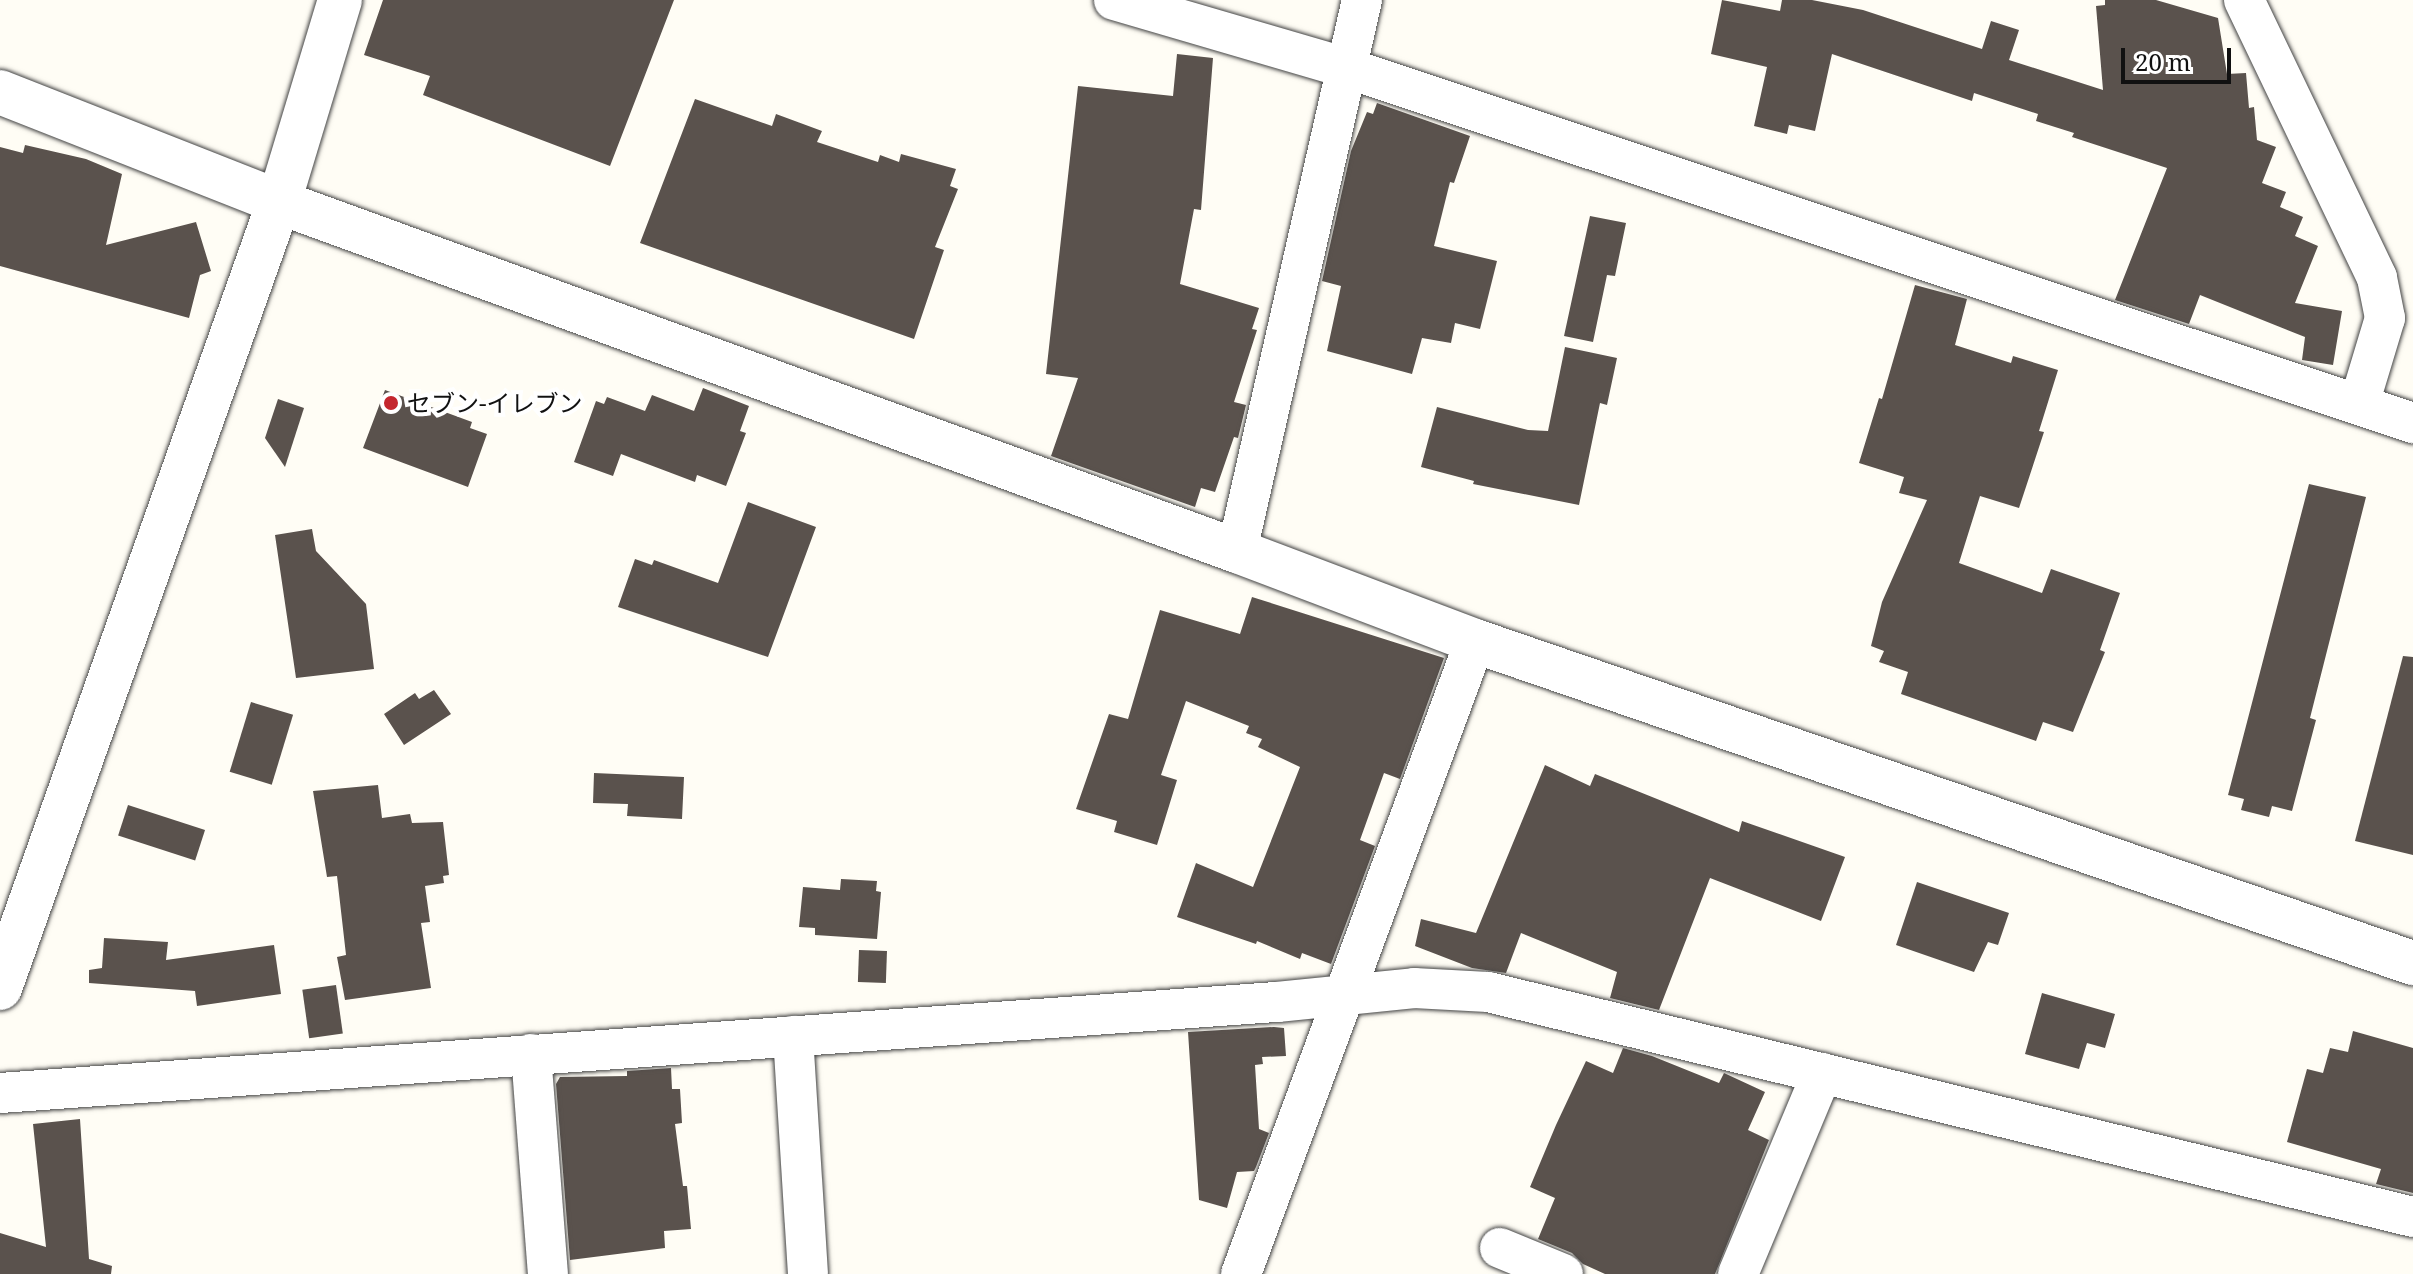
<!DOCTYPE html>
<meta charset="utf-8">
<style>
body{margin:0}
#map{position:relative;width:2413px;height:1274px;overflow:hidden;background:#fffdf5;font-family:"Noto Serif","Noto Sans JP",serif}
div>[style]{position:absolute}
.building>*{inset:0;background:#5a524d;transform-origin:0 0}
.roads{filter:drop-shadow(0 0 2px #444) drop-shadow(0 0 2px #444)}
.minor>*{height:40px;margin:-20px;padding:0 20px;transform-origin:20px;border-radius:20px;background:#fff}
.tertiary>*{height:44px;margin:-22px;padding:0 22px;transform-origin:22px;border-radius:22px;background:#fff}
.dots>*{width:22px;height:22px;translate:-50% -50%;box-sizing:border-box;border:4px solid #fff;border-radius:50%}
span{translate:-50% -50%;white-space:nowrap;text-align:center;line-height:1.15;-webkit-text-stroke:8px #fff;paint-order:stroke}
.poi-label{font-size:24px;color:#111}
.left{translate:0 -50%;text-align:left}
.scale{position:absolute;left:2121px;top:48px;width:110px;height:36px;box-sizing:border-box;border:4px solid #111;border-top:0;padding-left:10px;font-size:24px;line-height:28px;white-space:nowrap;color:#111;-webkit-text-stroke:6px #fff;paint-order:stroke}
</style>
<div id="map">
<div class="building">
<i style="clip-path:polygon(383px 0,674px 0,610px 166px,423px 95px,430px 76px,364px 55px)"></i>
<i style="clip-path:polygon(1722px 0,1780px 11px,1782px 0,1812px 0,1863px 10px,1982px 49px,1991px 21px,2019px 30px,2009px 60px,2103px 90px,2096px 6px,2105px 5px,2105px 0,2156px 0,2218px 18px,2227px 74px,2246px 73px,2249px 108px,2254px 107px,2257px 140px,2276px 147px,2262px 183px,2286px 192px,2280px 207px,2303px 217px,2295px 236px,2318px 246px,2295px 303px,2342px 311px,2333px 365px,2302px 360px,2305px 337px,2200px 295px,2189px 324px,2115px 300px,2167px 168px,2072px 137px,2074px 133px,2036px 121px,2038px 114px,1974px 93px,1972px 101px,1832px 54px,1815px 131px,1789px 125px,1787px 134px,1754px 126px,1767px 67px,1711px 54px)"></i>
<i style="clip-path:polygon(1177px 54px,1213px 58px,1201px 210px,1194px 209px,1180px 284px,1259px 308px,1252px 329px,1257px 330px,1234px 402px,1246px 405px,1238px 438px,1234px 437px,1215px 492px,1201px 488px,1195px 507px,1051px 456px,1078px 378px,1046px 374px,1078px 86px,1173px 96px)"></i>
<i style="clip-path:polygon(695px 99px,772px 126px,776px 114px,822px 131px,817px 142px,878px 162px,880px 155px,899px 162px,901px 154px,956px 169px,950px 186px,958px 189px,935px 247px,944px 250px,914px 339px,640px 243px)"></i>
<i style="clip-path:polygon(1377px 103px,1470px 136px,1454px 183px,1450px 182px,1434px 246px,1497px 261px,1480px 329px,1455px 323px,1451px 343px,1422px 338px,1412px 374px,1327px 351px,1341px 286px,1322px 281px,1351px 151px,1367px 112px,1373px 114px)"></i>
<i style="clip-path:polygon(25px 145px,86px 159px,122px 174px,106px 245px,196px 222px,211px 271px,200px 275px,189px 318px,0 266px,0 147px,23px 153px)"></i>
<i style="clip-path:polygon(1590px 216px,1626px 223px,1615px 276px,1607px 275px,1593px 342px,1564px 336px)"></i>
<i style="clip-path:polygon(1915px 285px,1967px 299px,1955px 345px,2011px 363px,2013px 356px,2058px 370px,2039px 431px,2044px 432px,2019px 508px,1980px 496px,1959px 563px,2042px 593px,2051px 569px,2120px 593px,2100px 650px,2105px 652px,2073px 732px,2043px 722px,2036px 741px,1901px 694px,1908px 672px,1879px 662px,1884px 651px,1871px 646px,1882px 602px,1927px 500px,1899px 493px,1904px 477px,1859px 463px,1879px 398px,1882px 399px)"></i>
<i style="clip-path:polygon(1565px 347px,1617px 358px,1607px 405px,1600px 403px,1579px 505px,1473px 484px,1474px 481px,1421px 467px,1437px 407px,1528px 430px,1548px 431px)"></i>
<i style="clip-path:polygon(703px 388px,749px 406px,740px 431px,746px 433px,726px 486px,697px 475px,695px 482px,621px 454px,613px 476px,574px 462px,596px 401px,604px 404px,607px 397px,645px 411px,652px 395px,694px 411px)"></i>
<i style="clip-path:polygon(385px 390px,472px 422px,470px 428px,487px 434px,468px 487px,363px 448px)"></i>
<i style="clip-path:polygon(278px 399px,304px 408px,285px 467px,265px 438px)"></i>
<i style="clip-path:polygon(2309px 484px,2366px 497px,2310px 718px,2316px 720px,2292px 811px,2272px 806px,2269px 817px,2241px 810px,2244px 799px,2228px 795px)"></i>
<i style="clip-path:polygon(748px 502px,816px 527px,768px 657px,618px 607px,635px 559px,652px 565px,654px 560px,718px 583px)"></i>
<i style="clip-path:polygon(312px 529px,316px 551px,366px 604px,374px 669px,296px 678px,275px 535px)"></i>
<i style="clip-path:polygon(1252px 597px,1444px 658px,1400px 779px,1384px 773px,1360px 840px,1375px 846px,1331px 964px,1302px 953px,1300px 959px,1257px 941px,1256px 944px,1177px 917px,1196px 863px,1253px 887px,1300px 767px,1258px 747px,1262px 739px,1246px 733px,1249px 726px,1186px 701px,1161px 775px,1177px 780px,1157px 845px,1114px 832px,1117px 821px,1076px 809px,1109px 714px,1128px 719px,1160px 610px,1240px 634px)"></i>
<i style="clip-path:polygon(2403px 656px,2413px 657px,2413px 855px,2355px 841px)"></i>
<i style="clip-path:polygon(434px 690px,451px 714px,404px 745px,384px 714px,415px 693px,419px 699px)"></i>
<i style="left:251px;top:702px;width:44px;height:73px;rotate:17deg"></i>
<i style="clip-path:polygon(1545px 765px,1590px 786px,1595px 774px,1739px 832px,1742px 821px,1845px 857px,1821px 921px,1710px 878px,1659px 1010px,1610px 998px,1617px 972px,1521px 933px,1506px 973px,1472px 968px,1415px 946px,1421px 919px,1476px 933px)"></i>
<i style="clip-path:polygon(594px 773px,684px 777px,682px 819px,627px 816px,628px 804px,593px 803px)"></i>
<i style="clip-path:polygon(378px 785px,382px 818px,410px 814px,412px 823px,443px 822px,449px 875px,443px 876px,444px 883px,425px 886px,430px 922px,421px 923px,431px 988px,345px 1000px,337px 957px,346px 955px,337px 876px,327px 877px,313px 791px)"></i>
<i style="left:128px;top:805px;width:81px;height:32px;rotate:18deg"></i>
<i style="clip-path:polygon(841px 879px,877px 881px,876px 891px,881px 892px,877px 939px,815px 935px,815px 928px,799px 927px,803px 887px,840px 890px)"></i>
<i style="clip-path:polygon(1917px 882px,2009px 913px,1998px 945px,1988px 942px,1974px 972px,1896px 945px)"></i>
<i style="clip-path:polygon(104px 938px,168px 942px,166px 960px,274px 945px,281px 994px,197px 1006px,195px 991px,89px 983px,89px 970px,102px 968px)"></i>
<i style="left:859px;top:950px;width:28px;height:32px;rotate:2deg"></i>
<i style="left:336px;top:985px;width:49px;height:34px;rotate:82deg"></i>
<i style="clip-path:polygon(2042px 993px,2115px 1014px,2105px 1048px,2087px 1043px,2079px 1069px,2025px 1054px)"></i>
<i style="clip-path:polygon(1274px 1027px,1284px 1028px,1286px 1056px,1262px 1057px,1263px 1064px,1255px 1065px,1259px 1129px,1269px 1133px,1256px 1167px,1254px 1171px,1237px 1172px,1227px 1208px,1199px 1200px,1188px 1032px)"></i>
<i style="clip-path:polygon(2353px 1031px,2413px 1048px,2413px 1193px,2376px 1184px,2381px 1169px,2287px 1142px,2307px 1069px,2323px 1073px,2330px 1048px,2348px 1052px)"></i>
<i style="clip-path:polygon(1623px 1048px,1652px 1056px,1719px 1083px,1724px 1073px,1765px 1092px,1748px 1130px,1769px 1140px,1715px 1274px,1605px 1274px,1583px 1264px,1572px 1253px,1538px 1239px,1555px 1198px,1530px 1187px,1556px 1125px,1586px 1061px,1613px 1073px)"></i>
<i style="clip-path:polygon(671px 1068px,672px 1089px,680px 1089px,682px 1123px,675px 1124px,683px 1186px,687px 1186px,691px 1229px,664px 1231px,665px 1248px,570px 1260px,556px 1084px,560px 1077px,627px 1076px,627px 1071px)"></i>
<i style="clip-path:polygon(80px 1119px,89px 1259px,112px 1266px,111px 1274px,0 1274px,0 1233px,46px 1247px,33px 1124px)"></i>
</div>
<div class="roads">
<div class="minor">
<i style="left:1114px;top:0;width:243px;rotate:16.3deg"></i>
<i style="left:1347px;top:68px;width:1124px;rotate:18.42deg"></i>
<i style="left:2244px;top:0;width:308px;rotate:64.4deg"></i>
<i style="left:2377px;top:278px;width:41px;rotate:78.7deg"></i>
<i style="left:2385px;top:318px;width:90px;rotate:106.8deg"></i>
<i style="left:1237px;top:551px;width:565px;rotate:-77.22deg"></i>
<i style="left:793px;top:1036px;width:238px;rotate:86.4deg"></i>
<i style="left:531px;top:1054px;width:221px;rotate:85.6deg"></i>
<i style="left:0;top:1093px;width:1280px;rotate:-4.08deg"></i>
<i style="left:1277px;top:1002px;width:138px;rotate:-5.8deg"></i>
<i style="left:1414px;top:988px;width:74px;rotate:3.1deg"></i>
<i style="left:1488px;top:992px;width:952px;rotate:13.67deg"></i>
<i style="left:1500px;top:1248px;width:68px;rotate:22.4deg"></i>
<i style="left:1241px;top:1274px;width:675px;rotate:-69.71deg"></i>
<i style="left:1738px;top:1274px;width:218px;rotate:-67.3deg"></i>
</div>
<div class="tertiary">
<i style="left:0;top:92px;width:300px;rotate:21.5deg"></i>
<i style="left:279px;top:202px;width:1020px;rotate:20.02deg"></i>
<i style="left:1237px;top:551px;width:254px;rotate:20.7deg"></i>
<i style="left:1475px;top:641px;width:992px;rotate:18.95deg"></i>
<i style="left:0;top:988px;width:834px;rotate:-70.46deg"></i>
<i style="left:279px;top:202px;width:211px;rotate:-73.2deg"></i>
</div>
</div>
<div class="dots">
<i style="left:391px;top:403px;background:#c4262e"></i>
</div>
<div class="poi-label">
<span class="left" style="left:407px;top:403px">セブン-イレブン</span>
</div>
<div class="scale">20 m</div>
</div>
